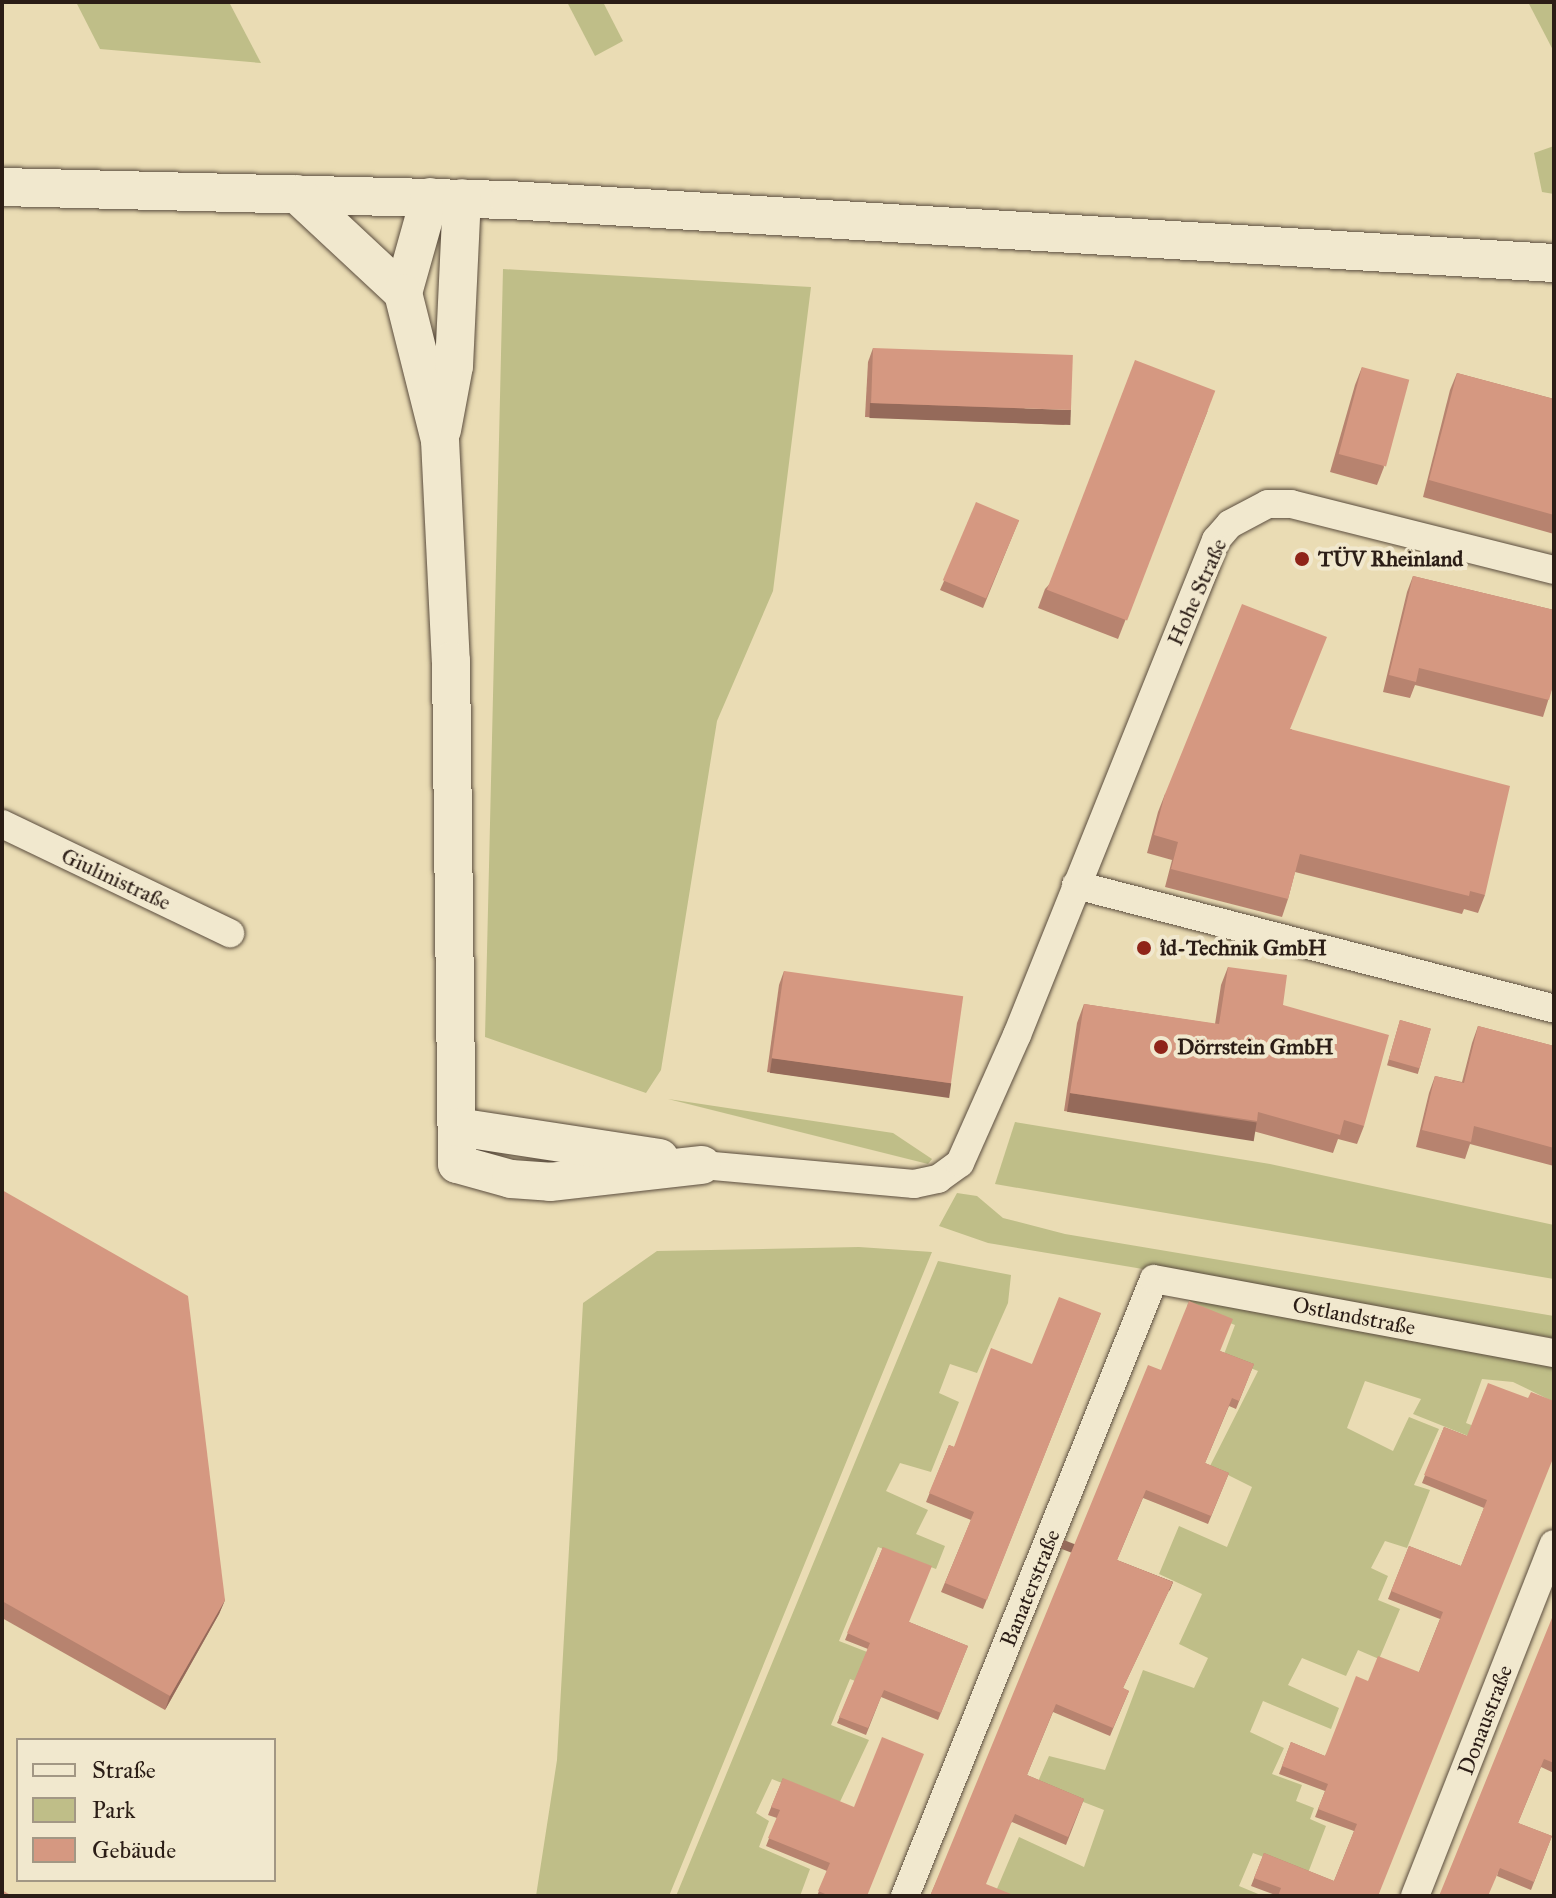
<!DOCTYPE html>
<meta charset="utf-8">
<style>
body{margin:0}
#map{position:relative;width:1556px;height:1898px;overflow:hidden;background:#eadcb4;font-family:"IM FELL Great Primer",serif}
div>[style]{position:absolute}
.green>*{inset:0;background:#bfbe88}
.roads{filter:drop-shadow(0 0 2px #5b4d3e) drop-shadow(0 0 2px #5b4d3e)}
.street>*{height:28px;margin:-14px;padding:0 14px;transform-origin:14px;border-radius:14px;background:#f1e8ce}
.secondary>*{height:38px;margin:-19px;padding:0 19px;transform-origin:19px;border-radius:19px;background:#f1e8ce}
.wall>*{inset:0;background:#b7836f;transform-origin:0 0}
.shaded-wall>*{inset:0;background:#956a5a;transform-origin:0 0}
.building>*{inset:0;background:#d59881;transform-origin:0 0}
.dots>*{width:22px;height:22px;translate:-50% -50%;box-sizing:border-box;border:4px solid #f1e8ce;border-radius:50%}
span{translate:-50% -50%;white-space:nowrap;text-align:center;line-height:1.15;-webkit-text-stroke:8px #f1e8ce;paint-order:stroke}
.poi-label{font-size:22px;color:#2b1d16;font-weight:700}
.left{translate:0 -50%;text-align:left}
.street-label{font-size:22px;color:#2b1d16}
.frame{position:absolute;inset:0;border:4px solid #2b1d16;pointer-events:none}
.legend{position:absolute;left:16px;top:1738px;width:260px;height:144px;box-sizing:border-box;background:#f1e8ce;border:2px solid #a29784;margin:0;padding:10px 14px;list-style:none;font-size:24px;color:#2b1d16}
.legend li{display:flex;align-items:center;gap:16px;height:40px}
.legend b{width:40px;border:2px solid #a29784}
</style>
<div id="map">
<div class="green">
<i style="clip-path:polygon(76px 2px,229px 2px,261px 63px,100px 49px)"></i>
<i style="clip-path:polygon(567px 2px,603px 2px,623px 41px,595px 56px)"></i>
<i style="clip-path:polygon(1528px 2px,1554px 2px,1554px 52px)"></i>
<i style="clip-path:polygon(1554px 146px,1554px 194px,1542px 192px,1534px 153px)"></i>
<i style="clip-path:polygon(503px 269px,811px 287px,773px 591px,717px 721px,661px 1070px,646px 1093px,485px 1037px)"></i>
<i style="clip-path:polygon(668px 1099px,893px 1133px,932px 1159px,928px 1164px)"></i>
<i style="clip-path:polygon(1015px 1122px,1270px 1164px,1554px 1225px,1554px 1279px,995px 1184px)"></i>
<i style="clip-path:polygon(957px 1193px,977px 1196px,1003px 1218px,1065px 1234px,1554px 1316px,1554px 1338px,988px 1243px,939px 1226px)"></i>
<i style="clip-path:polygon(859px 1247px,932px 1252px,669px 1896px,536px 1896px,557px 1760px,583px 1303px,657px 1251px)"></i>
<i style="clip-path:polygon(938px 1261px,1011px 1275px,1008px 1303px,977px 1373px,950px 1364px,939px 1393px,959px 1402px,931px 1472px,900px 1463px,886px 1491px,928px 1510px,916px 1534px,945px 1546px,936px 1569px,878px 1547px,839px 1641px,903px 1666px,893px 1695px,850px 1679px,831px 1725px,869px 1740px,838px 1806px,772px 1779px,756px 1813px,769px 1821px,759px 1847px,810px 1869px,800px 1896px,676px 1896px)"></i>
<i style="clip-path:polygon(1190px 1299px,1554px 1367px,1554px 1402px,1513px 1382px,1482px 1379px,1466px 1423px,1503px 1437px,1496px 1447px,1413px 1414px,1421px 1399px,1365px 1381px,1347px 1428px,1393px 1451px,1409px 1417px,1439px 1429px,1414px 1485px,1430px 1490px,1407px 1548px,1385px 1541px,1371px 1568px,1388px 1576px,1378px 1600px,1400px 1609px,1379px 1659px,1358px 1650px,1346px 1676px,1302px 1658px,1288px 1685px,1339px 1708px,1331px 1729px,1263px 1701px,1250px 1732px,1284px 1748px,1272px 1774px,1302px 1785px,1296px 1801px,1314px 1808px,1310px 1819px,1326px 1826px,1308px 1873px,1253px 1853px,1239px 1886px,1263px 1896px,1011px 1896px,996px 1891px,1019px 1837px,1084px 1867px,1104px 1810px,1037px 1784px,1049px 1756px,1105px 1770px,1143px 1670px,1194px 1688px,1208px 1658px,1179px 1644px,1202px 1594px,1159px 1574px,1179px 1526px,1227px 1547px,1252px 1487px,1210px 1466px,1258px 1371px,1223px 1357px,1235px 1325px,1187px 1306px)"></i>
</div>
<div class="roads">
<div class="street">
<i style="left:2px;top:824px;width:253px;rotate:25.6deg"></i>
<i style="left:1076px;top:885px;width:494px;rotate:14.5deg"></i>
<i style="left:702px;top:1165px;width:213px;rotate:5.1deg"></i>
<i style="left:914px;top:1184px;width:25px;rotate:-12deg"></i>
<i style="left:938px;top:1179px;width:27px;rotate:-36deg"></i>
<i style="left:960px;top:1163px;width:140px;rotate:-66deg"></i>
<i style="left:1017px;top:1035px;width:534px;rotate:-68.1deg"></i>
<i style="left:1216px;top:540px;width:21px;rotate:-49deg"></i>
<i style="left:1230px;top:524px;width:43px;rotate:-27.8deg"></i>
<i style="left:1268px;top:504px;width:23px"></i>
<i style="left:1291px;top:504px;width:271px;rotate:14.1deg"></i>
<i style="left:905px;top:1896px;width:665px;rotate:-68.02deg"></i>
<i style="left:1154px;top:1279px;width:407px;rotate:10.5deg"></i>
<i style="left:1415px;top:1896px;width:378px;rotate:-68.5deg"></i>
</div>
<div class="secondary">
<i style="left:2px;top:187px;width:507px;rotate:1.47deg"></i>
<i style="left:509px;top:200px;width:1047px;rotate:3.45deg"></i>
<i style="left:297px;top:194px;width:145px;rotate:43deg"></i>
<i style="left:430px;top:197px;width:100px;rotate:105.7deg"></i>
<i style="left:403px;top:293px;width:152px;rotate:75.9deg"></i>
<i style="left:440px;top:440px;width:221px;rotate:87.2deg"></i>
<i style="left:451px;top:661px;width:503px;rotate:89.32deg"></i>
<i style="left:457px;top:1164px;width:56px;rotate:15.5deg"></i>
<i style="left:511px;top:1179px;width:39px;rotate:4deg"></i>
<i style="left:550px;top:1182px;width:153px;rotate:-6.4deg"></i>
<i style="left:442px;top:430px;width:65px;rotate:-79.4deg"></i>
<i style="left:454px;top:366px;width:168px;rotate:-87.3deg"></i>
<i style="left:457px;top:1127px;width:205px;rotate:8.7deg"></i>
</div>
</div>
<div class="wall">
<i style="clip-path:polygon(873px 348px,1066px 425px,865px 417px,868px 362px)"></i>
<i style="clip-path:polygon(1362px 367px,1384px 467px,1377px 485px,1330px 472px,1355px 385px)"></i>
<i style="clip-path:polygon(1457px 373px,1554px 399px,1554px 534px,1423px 497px,1450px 390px)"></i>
<i style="clip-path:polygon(1208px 410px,1118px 639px,1038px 608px,1045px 589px)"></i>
<i style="clip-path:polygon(1019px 520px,983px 608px,940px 590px,944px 581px)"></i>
<i style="clip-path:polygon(1413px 576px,1554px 610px,1554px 689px,1552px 688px,1543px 717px,1415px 685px,1410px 698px,1383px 692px,1407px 592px)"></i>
<i style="clip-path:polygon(1291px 729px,1485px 895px,1478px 913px,1464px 909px,1462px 914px,1295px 872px,1288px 899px,1282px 917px,1165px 887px,1172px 860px,1147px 853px,1158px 812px,1165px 794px)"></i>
<i style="clip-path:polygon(1228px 967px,1283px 1005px,1364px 1126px,1357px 1144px,1338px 1139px,1333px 1153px,1253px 1131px,1250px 1139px,1064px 1111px,1077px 1023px,1084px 1004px,1215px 1024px,1221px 985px)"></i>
<i style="clip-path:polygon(784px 971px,951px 1082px,946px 1096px,767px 1072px,779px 985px)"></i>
<i style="left:1400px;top:1020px;width:32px;height:47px;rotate:16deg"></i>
<i style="clip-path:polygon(1478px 1026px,1554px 1046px,1554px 1166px,1470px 1144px,1465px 1159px,1416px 1147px,1429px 1093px,1435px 1076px,1462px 1082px,1472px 1043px)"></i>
<i style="clip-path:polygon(2px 1190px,225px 1600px,219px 1614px,165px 1710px,2px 1618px)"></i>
<i style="clip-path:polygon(1101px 1313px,983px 1609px,941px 1592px,971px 1520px,926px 1502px,949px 1445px,954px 1447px,1032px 1364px)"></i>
<i style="clip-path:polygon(1220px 1351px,1254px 1364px,1236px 1409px,1229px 1406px,1205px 1463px,1229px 1473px,1208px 1524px,1143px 1498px,1117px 1560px,1173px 1582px,1123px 1688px,1129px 1691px,1110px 1736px,1053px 1712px,1027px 1775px,1084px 1799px,1066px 1845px,1012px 1822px,930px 1896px,1161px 1370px)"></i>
<i style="clip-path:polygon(1528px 1398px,1378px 1896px,1278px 1896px,1251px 1886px,1264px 1853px,1334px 1881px,1354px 1831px,1315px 1817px,1325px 1791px,1279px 1774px,1291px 1742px,1325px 1756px,1368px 1681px,1419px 1672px,1440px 1619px,1388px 1599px,1409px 1546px,1461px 1566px,1484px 1508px,1422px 1483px,1444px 1427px,1467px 1436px)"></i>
<i style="clip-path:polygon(883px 1547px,909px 1622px,968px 1646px,938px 1720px,881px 1697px,866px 1735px,837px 1723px,868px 1649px,845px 1640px)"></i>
<i style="clip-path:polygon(1554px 1613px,1554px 1773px,1541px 1767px,1518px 1823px,1552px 1836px,1531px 1890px,1497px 1876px)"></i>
<i style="clip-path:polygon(783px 1778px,867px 1896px,817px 1896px,827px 1871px,766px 1846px,777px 1818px,768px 1815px)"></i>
</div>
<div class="shaded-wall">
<i style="left:870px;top:403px;width:201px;height:15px;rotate:2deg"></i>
<i style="left:772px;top:1058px;width:181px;height:15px;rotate:8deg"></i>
<i style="left:1070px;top:1093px;width:189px;height:19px;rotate:9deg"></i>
<i style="left:1173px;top:1582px;width:9px;height:117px;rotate:111deg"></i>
<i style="clip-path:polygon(225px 1600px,219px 1614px,165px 1710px,170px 1696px)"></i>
</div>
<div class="building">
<i style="left:873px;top:348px;width:200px;height:55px;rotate:2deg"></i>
<i style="left:1135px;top:360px;width:86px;height:246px;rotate:21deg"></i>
<i style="left:1362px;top:367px;width:49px;height:90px;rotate:15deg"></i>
<i style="clip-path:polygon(1457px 373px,1554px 399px,1554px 515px,1429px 480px)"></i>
<i style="left:976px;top:502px;width:47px;height:85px;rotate:23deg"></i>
<i style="clip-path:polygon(1413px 576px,1554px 610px,1554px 682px,1549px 700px,1419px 668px,1416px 682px,1389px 675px)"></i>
<i style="clip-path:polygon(1242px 604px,1327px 637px,1290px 729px,1510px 786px,1485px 895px,1470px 891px,1469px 896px,1300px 854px,1288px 899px,1171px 869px,1178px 842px,1154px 835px,1165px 794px)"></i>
<i style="clip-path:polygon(1228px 967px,1287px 975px,1283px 1005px,1389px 1035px,1364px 1126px,1344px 1120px,1340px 1135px,1258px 1112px,1257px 1121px,1070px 1093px,1084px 1004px,1219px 1024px)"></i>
<i style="left:784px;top:971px;width:181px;height:88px;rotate:8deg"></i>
<i style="left:1400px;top:1020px;width:32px;height:41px;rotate:16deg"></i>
<i style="clip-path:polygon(1478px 1026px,1554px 1046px,1554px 1148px,1474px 1126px,1471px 1142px,1422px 1130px,1435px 1076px,1464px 1083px)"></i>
<i style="clip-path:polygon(2px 1190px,188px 1296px,225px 1600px,170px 1696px,2px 1601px)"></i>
<i style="clip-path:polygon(1059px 1297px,1101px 1313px,987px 1600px,945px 1583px,974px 1512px,929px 1493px,949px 1445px,954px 1447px,991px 1348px,1032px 1364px)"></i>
<i style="clip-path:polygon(1189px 1301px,1233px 1319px,1220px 1351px,1254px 1364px,1239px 1401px,1232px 1398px,1205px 1463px,1229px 1473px,1211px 1516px,1146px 1490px,1117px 1560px,1173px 1582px,1123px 1688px,1129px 1691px,1113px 1728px,1056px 1704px,1027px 1775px,1084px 1799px,1068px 1837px,1015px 1814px,986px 1884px,1016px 1896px,930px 1896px,1148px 1365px,1161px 1370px)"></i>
<i style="clip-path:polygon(1488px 1383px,1528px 1398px,1531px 1392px,1554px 1401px,1554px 1456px,1378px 1896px,1278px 1896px,1281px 1888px,1254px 1878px,1264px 1853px,1334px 1881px,1357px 1824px,1318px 1809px,1328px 1784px,1282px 1766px,1291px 1742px,1325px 1756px,1356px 1676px,1368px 1681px,1378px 1656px,1419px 1672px,1443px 1612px,1391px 1591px,1409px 1546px,1461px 1566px,1487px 1500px,1424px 1475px,1444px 1427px,1467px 1436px)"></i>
<i style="clip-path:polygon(883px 1547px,932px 1566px,909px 1622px,968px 1646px,941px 1713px,884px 1690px,868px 1728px,839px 1717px,870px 1643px,847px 1633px)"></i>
<i style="clip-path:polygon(1554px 1613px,1554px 1763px,1544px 1759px,1518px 1823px,1552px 1836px,1534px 1882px,1500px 1868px,1488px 1896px,1439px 1896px)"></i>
<i style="clip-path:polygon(882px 1737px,924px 1754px,867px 1896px,830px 1896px,818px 1891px,830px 1863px,768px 1838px,780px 1810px,771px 1807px,783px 1778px,854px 1807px)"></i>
<i style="clip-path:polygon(2px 1890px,12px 1896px,2px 1896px)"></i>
</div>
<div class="dots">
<i style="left:1302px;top:559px;background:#8f2418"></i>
<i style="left:1144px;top:948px;background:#8f2418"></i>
<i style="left:1161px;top:1047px;background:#8f2418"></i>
</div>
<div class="poi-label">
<span class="left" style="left:1318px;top:559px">TÜV Rheinland</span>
<span class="left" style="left:1160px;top:948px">îd-Technik GmbH</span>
<span class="left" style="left:1177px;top:1047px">Dörrstein GmbH</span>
</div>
<div class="street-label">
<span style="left:1197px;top:592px;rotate:-66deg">Hohe Straße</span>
<span style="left:116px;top:879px;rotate:25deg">Giulinistraße</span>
<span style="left:1354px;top:1316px;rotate:11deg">Ostlandstraße</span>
<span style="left:1030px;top:1588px;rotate:-68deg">Banaterstraße</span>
<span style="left:1485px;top:1720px;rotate:-69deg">Donaustraße</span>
</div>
<div class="frame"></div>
<ul class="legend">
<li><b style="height:10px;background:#f1e8ce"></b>Straße</li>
<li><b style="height:22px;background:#bfbe88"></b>Park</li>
<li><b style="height:22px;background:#d59881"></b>Gebäude</li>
</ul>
</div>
